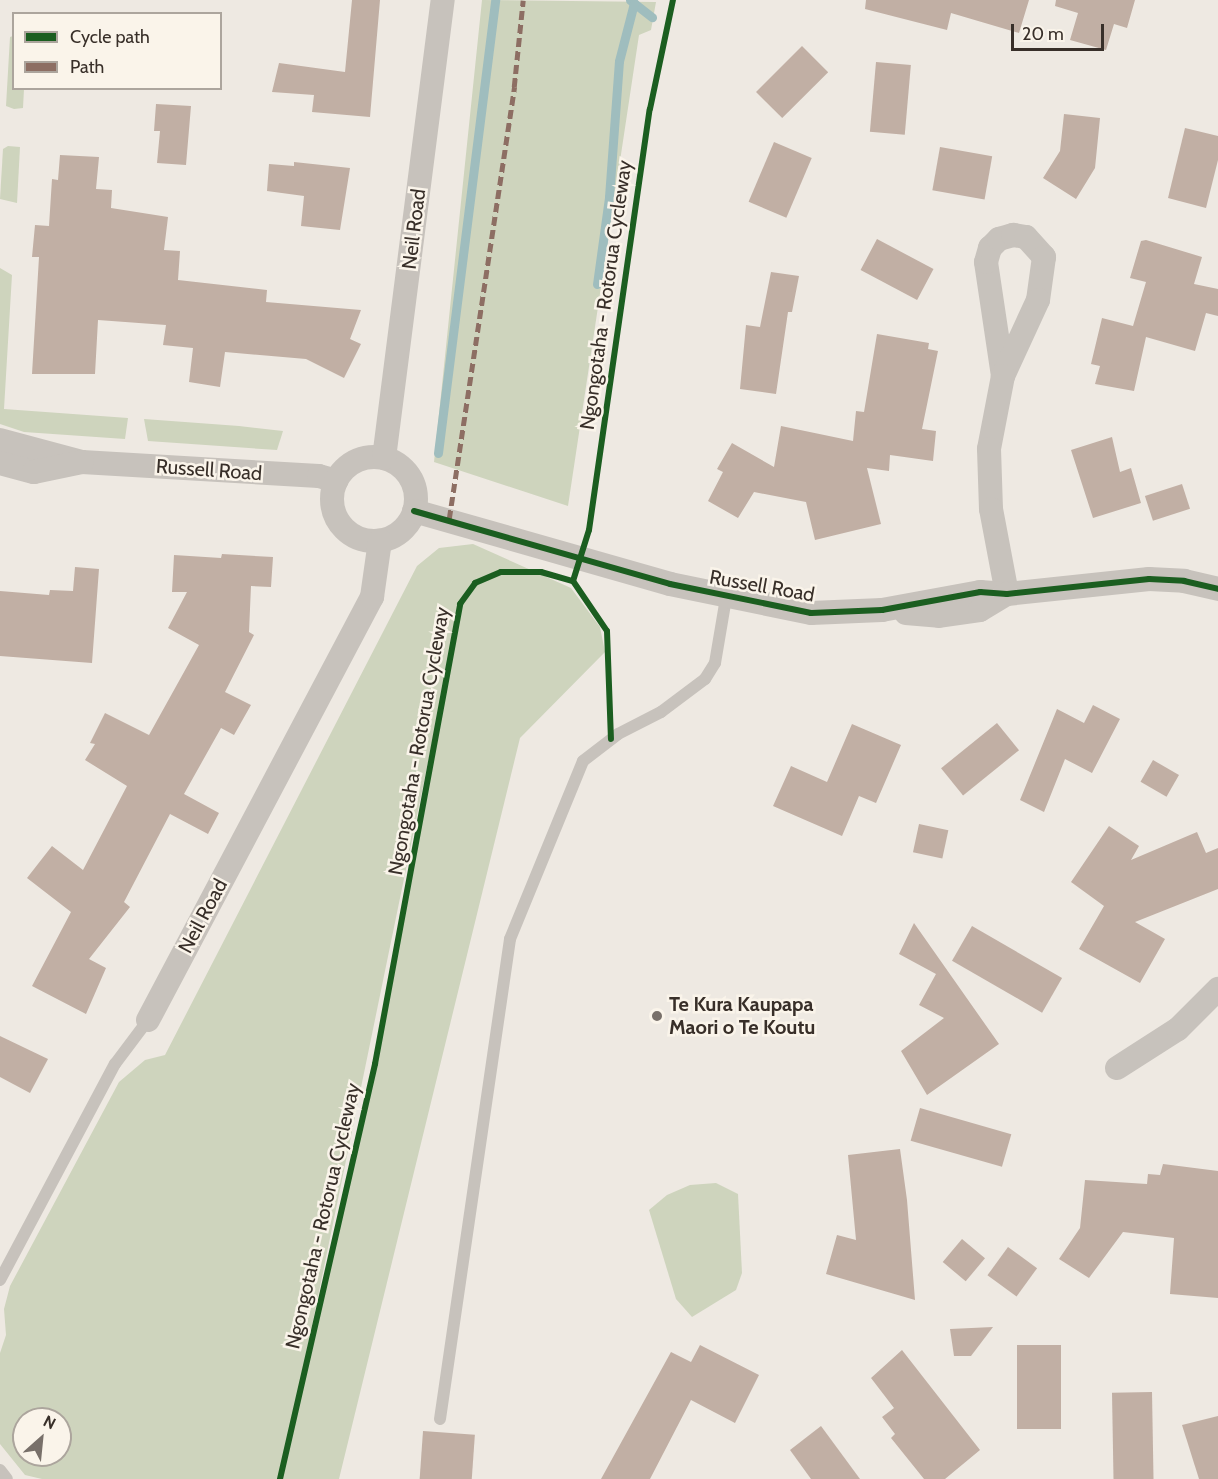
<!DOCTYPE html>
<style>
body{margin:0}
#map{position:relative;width:1218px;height:1479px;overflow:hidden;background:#eee9e2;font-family:Cabin,sans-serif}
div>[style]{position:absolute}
.green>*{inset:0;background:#ced4bd}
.stream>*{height:9px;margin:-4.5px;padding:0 4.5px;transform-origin:4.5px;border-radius:4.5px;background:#9fbdbe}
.building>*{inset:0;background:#c1afa4;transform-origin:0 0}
.service>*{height:12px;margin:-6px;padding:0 6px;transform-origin:6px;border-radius:6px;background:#c7c2bc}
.minor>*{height:24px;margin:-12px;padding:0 12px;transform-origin:12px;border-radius:12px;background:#c7c2bc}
.minor>.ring{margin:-12px;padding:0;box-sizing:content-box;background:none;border:24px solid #c7c2bc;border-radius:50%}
.quiet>*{height:4.5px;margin-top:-2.25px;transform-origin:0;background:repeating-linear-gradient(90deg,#8d6e63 0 9px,transparent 0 13.5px)}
.cycleway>*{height:6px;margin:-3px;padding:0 3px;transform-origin:3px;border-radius:3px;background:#1b5e20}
.dots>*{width:16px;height:16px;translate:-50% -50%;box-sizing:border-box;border:3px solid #faf4ea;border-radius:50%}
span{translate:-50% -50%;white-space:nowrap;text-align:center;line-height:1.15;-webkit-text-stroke:5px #faf4ea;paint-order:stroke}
.street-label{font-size:20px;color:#382f29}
.poi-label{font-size:20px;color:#382f29;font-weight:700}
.left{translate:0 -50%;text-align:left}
.legend{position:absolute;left:12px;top:12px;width:210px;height:78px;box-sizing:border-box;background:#faf4ea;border:2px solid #aca59d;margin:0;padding:8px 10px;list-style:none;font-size:18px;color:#382f29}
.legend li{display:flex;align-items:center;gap:12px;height:30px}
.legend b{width:30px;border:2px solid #aca59d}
.north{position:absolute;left:12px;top:1407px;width:60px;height:60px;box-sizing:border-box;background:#faf4ea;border:2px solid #aca59d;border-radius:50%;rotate:27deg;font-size:16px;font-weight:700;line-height:24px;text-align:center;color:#382f29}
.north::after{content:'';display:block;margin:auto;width:21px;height:27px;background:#78706a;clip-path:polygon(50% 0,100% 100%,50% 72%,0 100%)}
.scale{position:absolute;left:1011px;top:24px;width:93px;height:27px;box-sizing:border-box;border:3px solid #382f29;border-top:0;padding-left:8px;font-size:18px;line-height:21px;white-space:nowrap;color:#382f29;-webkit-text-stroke:4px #faf4ea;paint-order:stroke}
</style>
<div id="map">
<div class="green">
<i style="clip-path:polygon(482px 0,656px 2px,651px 30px,639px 35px,568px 506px,434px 462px)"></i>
<i style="clip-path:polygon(13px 36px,14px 88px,24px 89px,23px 108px,14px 109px,6px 106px,10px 37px)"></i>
<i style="clip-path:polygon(8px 146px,20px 147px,17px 203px,0 199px,3px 149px)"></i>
<i style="clip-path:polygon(0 268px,12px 275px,4px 409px,128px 418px,125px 439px,24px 432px,0 424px)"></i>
<i style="clip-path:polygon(144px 419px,239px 426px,283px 431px,277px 450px,148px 441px)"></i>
<i style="clip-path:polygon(evenodd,473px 544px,571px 588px,600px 627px,605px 652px,520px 738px,339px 1479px,42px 1479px,25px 1475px,0 1444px,0 1353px,6px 1335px,4px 1309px,10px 1286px,119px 1082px,145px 1060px,165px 1055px,417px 566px,439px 548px,473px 544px,442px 699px,375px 1064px,294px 1413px,441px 699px,442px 699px,473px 544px,24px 1419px,60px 1419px,60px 1455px,24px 1455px,24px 1419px)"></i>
<i style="clip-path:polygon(716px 1183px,738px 1194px,742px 1273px,736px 1290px,692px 1317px,676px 1299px,649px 1210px,667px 1195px,690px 1185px)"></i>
</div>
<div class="stream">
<i style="left:630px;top:0;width:28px;rotate:38deg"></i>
<i style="left:597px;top:284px;width:88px;rotate:-82.1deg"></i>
<i style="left:609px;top:197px;width:136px;rotate:-85.8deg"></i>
<i style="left:619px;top:61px;width:60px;rotate:-75.5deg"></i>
<i style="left:438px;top:453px;width:457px;rotate:-82.8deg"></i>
</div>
<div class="building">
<i style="clip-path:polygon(352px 0,380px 0,370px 117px,312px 112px,314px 95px,272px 92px,279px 63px,345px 72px)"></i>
<i style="clip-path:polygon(866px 0,1029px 0,1019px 33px,951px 13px,947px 30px,865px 9px)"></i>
<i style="clip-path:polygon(1056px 0,1135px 0,1127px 28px,1114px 24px,1106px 50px,1070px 40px,1078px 13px,1055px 6px)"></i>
<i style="left:802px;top:46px;width:37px;height:65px;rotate:45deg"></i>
<i style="left:876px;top:62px;width:35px;height:70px;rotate:5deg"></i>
<i style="clip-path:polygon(156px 104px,191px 106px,186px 165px,157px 163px,160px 131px,154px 131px)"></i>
<i style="clip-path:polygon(1064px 114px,1100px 118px,1095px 168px,1076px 199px,1043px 178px,1060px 151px)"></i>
<i style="clip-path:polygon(1185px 128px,1218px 136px,1218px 160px,1206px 208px,1168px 198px)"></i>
<i style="left:774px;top:142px;width:41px;height:65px;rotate:23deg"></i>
<i style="left:940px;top:147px;width:53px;height:44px;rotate:10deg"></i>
<i style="clip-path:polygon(60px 155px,99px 157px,96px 189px,112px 190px,111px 208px,168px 217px,164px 250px,180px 251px,178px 280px,267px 290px,266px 302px,361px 310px,350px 339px,361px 344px,344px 378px,306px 359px,225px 352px,220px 387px,189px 382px,193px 348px,163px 345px,166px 325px,98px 320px,95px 374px,32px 374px,39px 257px,32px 257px,35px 225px,49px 226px,52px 179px,58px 180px)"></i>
<i style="clip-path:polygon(294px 162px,350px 168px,340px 230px,301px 226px,304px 196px,267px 191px,269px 164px,294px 166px)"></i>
<i style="left:877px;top:239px;width:64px;height:35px;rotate:28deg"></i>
<i style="clip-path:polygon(1146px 240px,1202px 257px,1194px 284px,1218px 289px,1218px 316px,1206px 313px,1195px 351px,1146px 337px,1134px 391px,1095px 384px,1100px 366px,1091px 364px,1102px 318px,1133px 326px,1146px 282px,1130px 278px,1141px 241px)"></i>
<i style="clip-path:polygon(771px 272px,799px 276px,792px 312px,788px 312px,776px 394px,740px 389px,746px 325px,760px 327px)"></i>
<i style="clip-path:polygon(877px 334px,929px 343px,928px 349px,938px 351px,922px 429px,936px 431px,933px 461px,890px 455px,889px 471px,867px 468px,881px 524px,815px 540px,806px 502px,754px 492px,738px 518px,708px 501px,723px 472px,717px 469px,732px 443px,774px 467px,781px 426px,853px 441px,856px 411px,864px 412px)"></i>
<i style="clip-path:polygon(1112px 437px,1120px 472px,1131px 468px,1141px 503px,1093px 518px,1071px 450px)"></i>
<i style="left:1182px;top:484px;width:26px;height:39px;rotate:72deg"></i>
<i style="clip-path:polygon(222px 554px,273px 557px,271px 587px,251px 586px,249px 632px,254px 635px,225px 692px,251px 705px,234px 735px,221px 728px,184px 794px,219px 813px,208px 834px,170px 814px,124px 902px,130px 907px,89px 959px,106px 968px,86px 1014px,32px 986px,71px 912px,27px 878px,52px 846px,83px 870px,127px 786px,85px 760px,95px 744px,90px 743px,105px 713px,149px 735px,199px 645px,168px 628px,187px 592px,172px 592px,174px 555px,221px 558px)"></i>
<i style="clip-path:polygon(75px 567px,99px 569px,92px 663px,0 656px,0 591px,49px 595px,50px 590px,73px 591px)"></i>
<i style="clip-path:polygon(1093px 705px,1120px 719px,1092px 773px,1065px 759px,1044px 812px,1020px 800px,1057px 709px,1084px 723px)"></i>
<i style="left:997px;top:723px;width:35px;height:72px;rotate:51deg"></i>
<i style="clip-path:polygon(852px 724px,901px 745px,876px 803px,859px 796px,842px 836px,773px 806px,791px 766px,827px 782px)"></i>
<i style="left:1153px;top:760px;width:30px;height:25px;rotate:30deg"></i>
<i style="left:919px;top:824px;width:30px;height:29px;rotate:12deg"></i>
<i style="clip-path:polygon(1109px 826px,1139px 846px,1131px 860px,1197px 832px,1206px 853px,1218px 848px,1218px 889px,1135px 922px,1165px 939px,1140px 983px,1079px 949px,1104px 906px,1071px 882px)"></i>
<i style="clip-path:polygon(914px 923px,999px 1044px,927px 1095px,901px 1051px,944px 1018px,919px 1005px,936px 974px,899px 954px)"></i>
<i style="left:972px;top:926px;width:104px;height:40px;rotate:30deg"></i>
<i style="clip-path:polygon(0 1036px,48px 1059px,30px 1093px,0 1077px)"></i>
<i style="left:920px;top:1108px;width:95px;height:34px;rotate:16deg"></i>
<i style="clip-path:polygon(900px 1149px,907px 1200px,915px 1300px,826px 1274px,837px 1235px,856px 1240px,848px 1155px)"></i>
<i style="clip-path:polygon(1163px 1164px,1218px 1171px,1218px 1298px,1170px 1294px,1174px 1238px,1123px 1232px,1089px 1278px,1059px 1259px,1080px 1228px,1085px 1180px,1147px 1184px,1148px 1174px,1160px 1175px)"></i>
<i style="left:962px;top:1239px;width:30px;height:30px;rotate:40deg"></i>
<i style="left:1008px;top:1247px;width:36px;height:35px;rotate:36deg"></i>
<i style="clip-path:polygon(993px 1327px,971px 1356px,954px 1356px,950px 1329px)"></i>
<i style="clip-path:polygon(700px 1345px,759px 1375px,735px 1423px,691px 1400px,650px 1479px,601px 1479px,671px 1352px,691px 1362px)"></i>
<i style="left:1017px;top:1345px;width:44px;height:84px"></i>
<i style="clip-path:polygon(902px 1350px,980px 1450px,945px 1479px,924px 1479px,891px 1438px,895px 1434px,882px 1417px,894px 1408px,871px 1378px)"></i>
<i style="left:1152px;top:1392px;width:87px;height:40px;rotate:89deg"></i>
<i style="clip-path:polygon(1218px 1416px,1218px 1479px,1199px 1479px,1182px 1425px)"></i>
<i style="clip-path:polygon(821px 1426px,860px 1479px,811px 1479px,790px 1450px)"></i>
<i style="left:423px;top:1431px;width:52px;height:48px;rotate:4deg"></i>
</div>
<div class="service">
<i style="left:0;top:1280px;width:245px;rotate:-62deg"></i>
<i style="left:115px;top:1064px;width:55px;rotate:-53.1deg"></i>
<i style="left:440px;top:1419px;width:485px;rotate:-81.7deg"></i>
<i style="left:510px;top:939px;width:192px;rotate:-67.7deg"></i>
<i style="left:583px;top:761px;width:44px;rotate:-37.6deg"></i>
<i style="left:618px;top:734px;width:48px;rotate:-27.1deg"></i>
<i style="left:661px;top:712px;width:55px;rotate:-36.9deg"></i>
<i style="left:705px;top:679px;width:19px;rotate:-58deg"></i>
<i style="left:715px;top:663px;width:66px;rotate:-80.4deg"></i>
<i style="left:0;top:1470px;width:11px;rotate:52deg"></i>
</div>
<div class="minor">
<i style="left:1003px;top:376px;width:115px;rotate:-98.5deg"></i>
<i style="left:986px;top:262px;width:15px;rotate:-74deg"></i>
<i style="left:990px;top:248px;width:13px;rotate:-45deg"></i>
<i style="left:999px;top:239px;width:15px;rotate:-16deg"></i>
<i style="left:1013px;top:235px;width:13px;rotate:9deg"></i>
<i style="left:1026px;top:237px;width:27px;rotate:48deg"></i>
<i style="left:1044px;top:257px;width:43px;rotate:97.9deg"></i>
<i style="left:1038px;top:300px;width:84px;rotate:114.7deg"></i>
<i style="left:1003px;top:376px;width:74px;rotate:100.9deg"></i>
<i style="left:989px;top:449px;width:60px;rotate:88.1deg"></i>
<i style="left:991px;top:509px;width:86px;rotate:79.3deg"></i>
<i style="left:0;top:440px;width:85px;rotate:15deg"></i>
<i style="left:82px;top:462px;width:237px;rotate:3.4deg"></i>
<i style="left:319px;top:476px;width:18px;rotate:16deg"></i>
<i class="ring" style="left:332px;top:457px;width:60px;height:60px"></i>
<i style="left:384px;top:458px;width:462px;rotate:-82.7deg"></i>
<i style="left:0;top:463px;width:35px;rotate:15deg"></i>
<i style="left:34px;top:472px;width:49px;rotate:-11.8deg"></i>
<i style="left:414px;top:511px;width:266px;rotate:15.9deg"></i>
<i style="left:670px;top:584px;width:144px;rotate:11.6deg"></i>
<i style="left:811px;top:613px;width:71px;rotate:-2.4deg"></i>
<i style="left:882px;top:610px;width:100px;rotate:-10.4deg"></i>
<i style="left:980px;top:592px;width:27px;rotate:4deg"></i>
<i style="left:1007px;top:594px;width:143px;rotate:-6deg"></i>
<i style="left:1149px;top:579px;width:35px;rotate:3deg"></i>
<i style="left:1184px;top:581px;width:35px;rotate:13deg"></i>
<i style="left:906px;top:613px;width:33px;rotate:5deg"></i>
<i style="left:939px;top:616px;width:41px;rotate:-8.3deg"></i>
<i style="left:980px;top:610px;width:31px;rotate:-31deg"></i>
<i style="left:148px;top:1020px;width:479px;rotate:-62.1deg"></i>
<i style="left:372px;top:597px;width:57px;rotate:-81.9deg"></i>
<i style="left:1117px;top:1068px;width:72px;rotate:-32.6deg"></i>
<i style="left:1178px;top:1029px;width:57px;rotate:-45deg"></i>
</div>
<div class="quiet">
<i style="left:449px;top:519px;width:437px;rotate:-81.4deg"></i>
<i style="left:514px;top:87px;width:87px;rotate:-84.1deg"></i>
</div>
<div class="cycleway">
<i style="left:414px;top:511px;width:266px;rotate:15.9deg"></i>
<i style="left:670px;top:584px;width:144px;rotate:11.6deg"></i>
<i style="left:811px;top:613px;width:71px;rotate:-2.4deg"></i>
<i style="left:882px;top:610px;width:100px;rotate:-10.4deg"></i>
<i style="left:980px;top:592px;width:27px;rotate:4deg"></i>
<i style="left:1007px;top:594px;width:143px;rotate:-6deg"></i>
<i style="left:1149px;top:579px;width:35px;rotate:3deg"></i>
<i style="left:1184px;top:581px;width:35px;rotate:13deg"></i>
<i style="left:573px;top:581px;width:60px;rotate:55.8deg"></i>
<i style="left:607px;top:631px;width:108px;rotate:87.9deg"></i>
<i style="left:280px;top:1479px;width:426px;rotate:-77.1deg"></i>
<i style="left:375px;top:1064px;width:468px;rotate:-79.5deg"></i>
<i style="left:460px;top:604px;width:26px;rotate:-54deg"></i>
<i style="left:475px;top:583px;width:28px;rotate:-23deg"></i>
<i style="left:501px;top:572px;width:40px"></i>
<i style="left:541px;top:572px;width:33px;rotate:16deg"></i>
<i style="left:573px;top:581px;width:53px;rotate:-72.6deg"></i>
<i style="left:589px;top:530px;width:425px;rotate:-81.8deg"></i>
<i style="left:650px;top:109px;width:111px;rotate:-78.1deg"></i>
</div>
<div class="dots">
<i style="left:657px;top:1016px;background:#78706a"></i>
</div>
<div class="street-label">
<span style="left:414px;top:229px;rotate:-83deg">Neil Road</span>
<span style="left:606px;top:295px;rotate:-82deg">Ngongotaha - Rotorua Cycleway</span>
<span style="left:209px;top:470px;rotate:4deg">Russell Road</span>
<span style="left:762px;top:586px;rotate:10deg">Russell Road</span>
<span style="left:419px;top:741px;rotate:-80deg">Ngongotaha - Rotorua Cycleway</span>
<span style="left:203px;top:916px;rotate:-62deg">Neil Road</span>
<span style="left:323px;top:1216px;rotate:-77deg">Ngongotaha - Rotorua Cycleway</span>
</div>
<div class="poi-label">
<span class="left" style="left:669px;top:1016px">Te Kura Kaupapa<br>Maori o Te Koutu</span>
</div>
<ul class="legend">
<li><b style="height:8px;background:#1b5e20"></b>Cycle path</li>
<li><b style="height:8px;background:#8d6e63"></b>Path</li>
</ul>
<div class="north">N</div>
<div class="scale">20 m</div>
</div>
